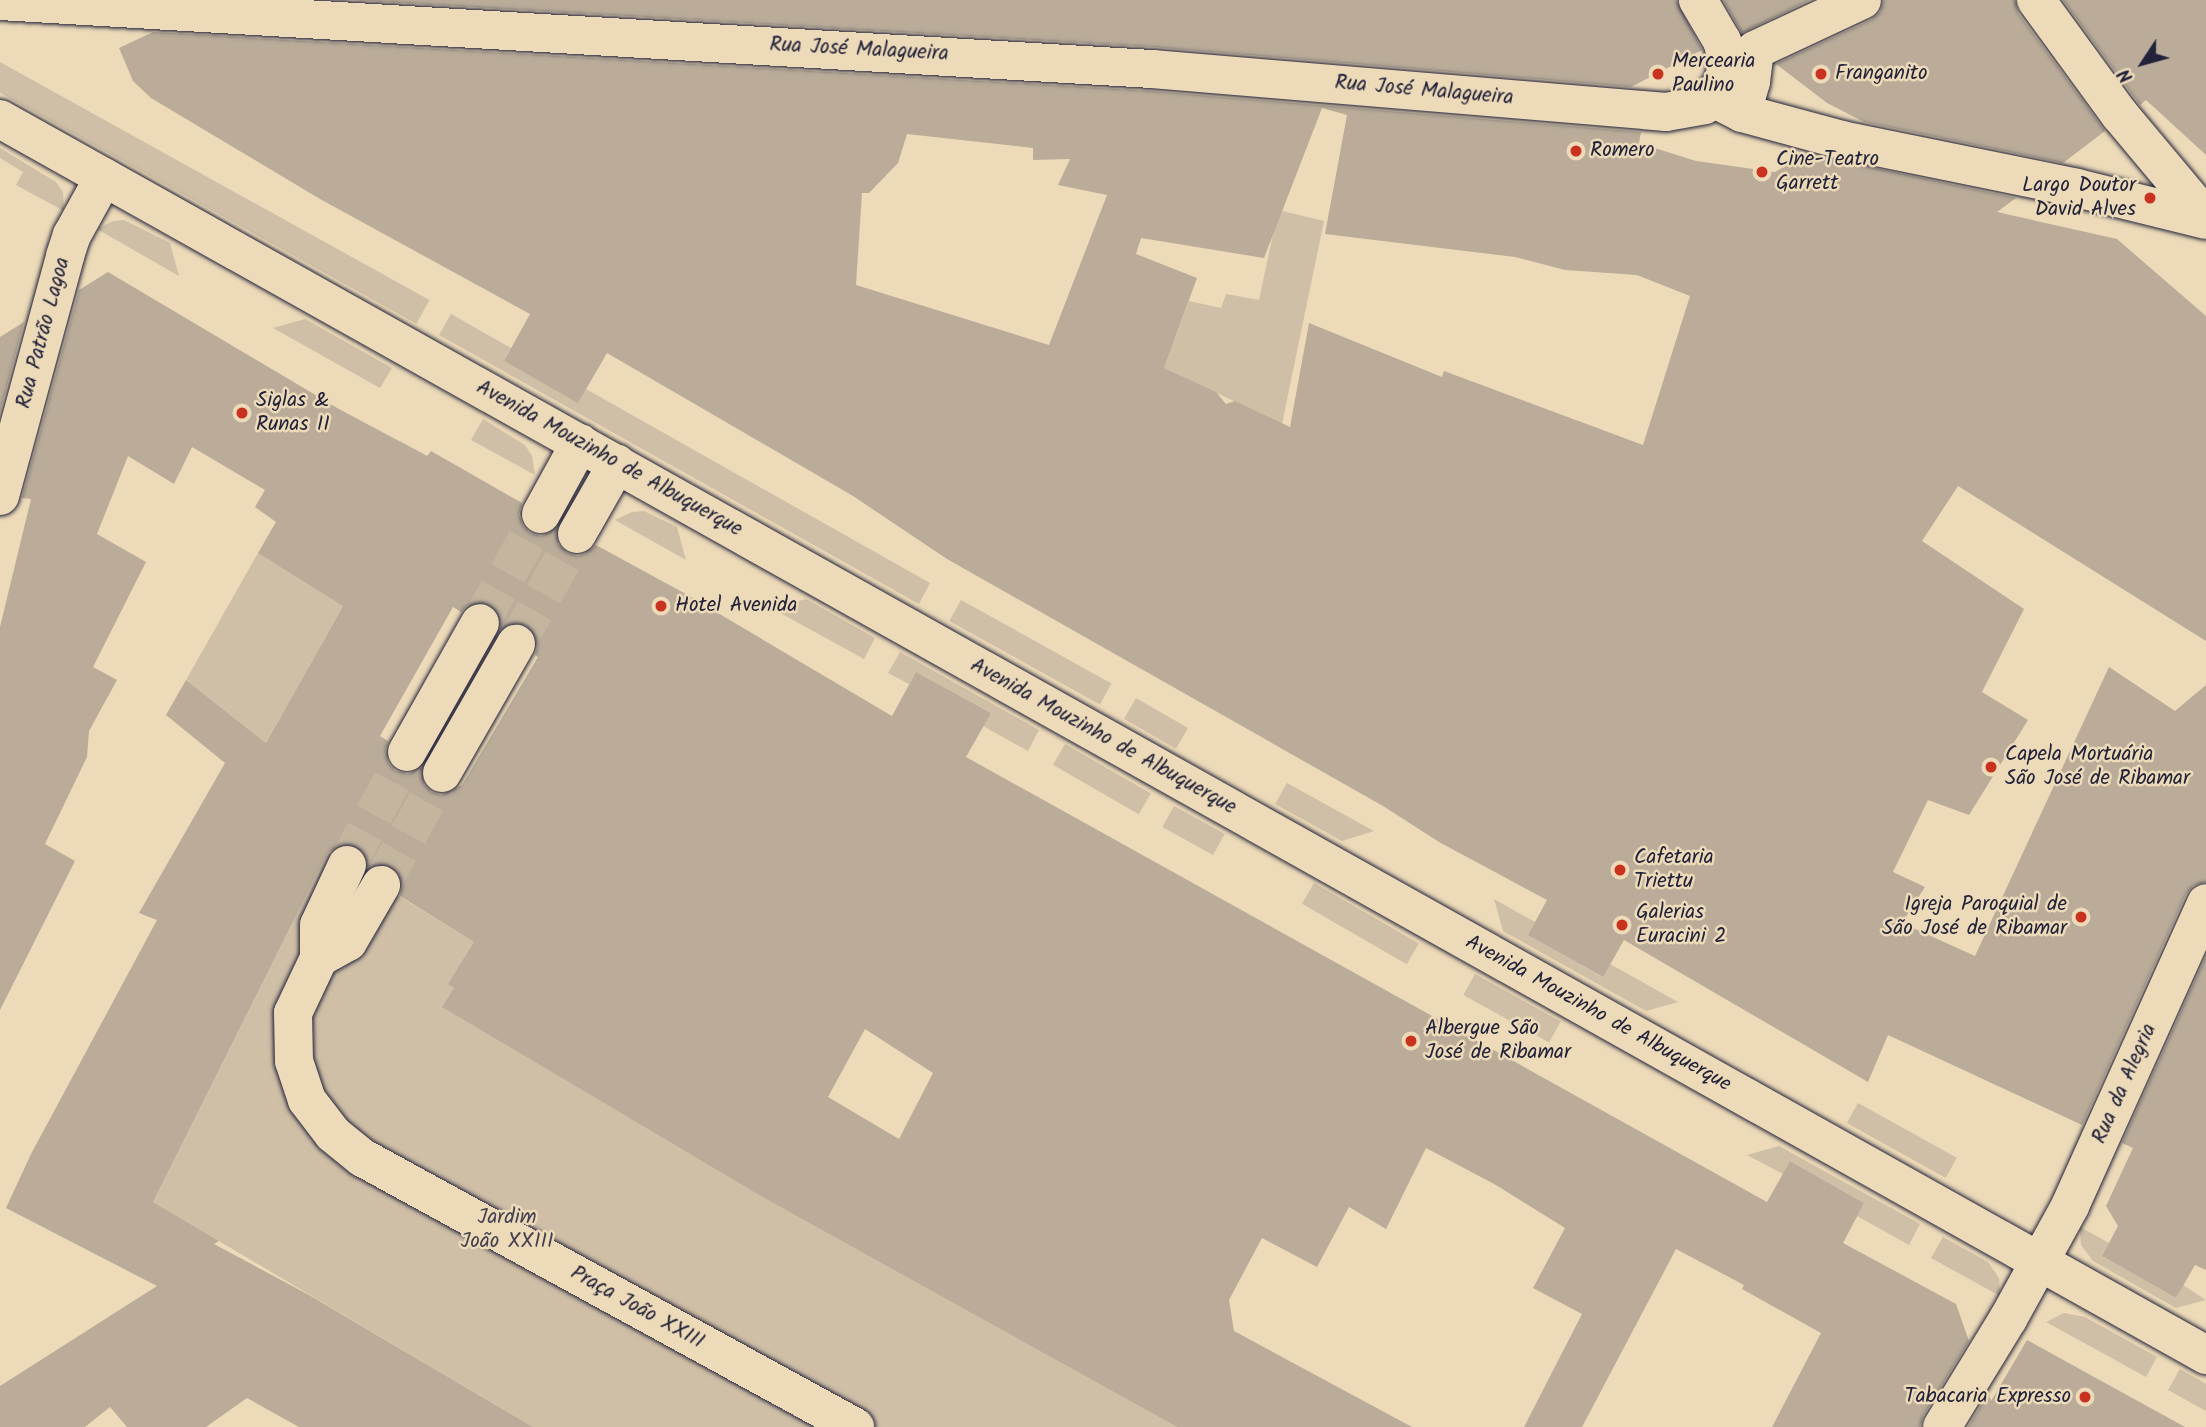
<!DOCTYPE html>
<meta charset="utf-8">
<style>
body{margin:0}
#map{position:relative;width:2206px;height:1427px;overflow:hidden;background:#ecdab8;font-family:Kalam,sans-serif}
div>[style]{position:absolute}
.green>*{inset:0;background:#cfbfa6;transform-origin:0 0}
.building>*{inset:0;background:#baac99}
.minor-tunnel>*{height:38px;margin-top:-19px;transform-origin:0;background:repeating-linear-gradient(90deg,#c4b59f 0 38px,transparent 0 57px)}
.roads{filter:drop-shadow(0 0 2px #22223b) drop-shadow(0 0 2px #22223b)}
.minor>*{height:38px;margin:-19px;padding:0 19px;transform-origin:19px;border-radius:19px;background:#ecdab8}
.major>*{height:38px;margin:-19px;padding:0 19px;transform-origin:19px;border-radius:19px;background:#ecdab8}
.dots>*{width:19px;height:19px;translate:-50% -50%;box-sizing:border-box;border:4px solid #ecdab8;border-radius:50%}
span{translate:-50% -50%;white-space:nowrap;text-align:center;line-height:1.15;-webkit-text-stroke:5px #ecdab8;paint-order:stroke}
.street-label{font-size:21px;color:#22223b}
.poi-label{font-size:21px;color:#22223b}
.left{translate:0 -50%;text-align:left}
.right{translate:-100% -50%;text-align:right}
.park-label{font-size:21px;color:#454150}
.north{position:absolute;left:2108px;top:28px;width:70px;height:70px;-webkit-text-stroke:5px #ecdab8;paint-order:stroke;rotate:234deg;font-size:19px;font-weight:700;line-height:28px;text-align:center;color:#22223b}
.north::after{content:'';display:block;margin:auto;width:24px;height:32px;background:#22223b;clip-path:polygon(50% 0,100% 100%,50% 72%,0 100%)}
</style>
<div id="map">
<div class="green">
<i style="left:0;top:62px;width:491px;height:27px;rotate:29deg"></i>
<i style="clip-path:polygon(0 148px,56px 182px,63px 192px,64px 211px,16px 185px,23px 172px,0 158px)"></i>
<i style="clip-path:polygon(1278px 210px,1324px 221px,1282px 424px,1164px 368px,1189px 301px,1221px 308px,1226px 294px,1259px 300px)"></i>
<i style="clip-path:polygon(124px 220px,170px 243px,179px 276px,97px 229px,113px 221px)"></i>
<i style="clip-path:polygon(451px 314px,511px 348px,504px 361px,578px 402px,586px 389px,930px 583px,919px 604px,439px 335px)"></i>
<i style="clip-path:polygon(305px 319px,392px 368px,380px 388px,273px 328px)"></i>
<i style="clip-path:polygon(483px 419px,525px 445px,532px 456px,535px 475px,471px 440px)"></i>
<i style="clip-path:polygon(400px 441px,427px 456px,266px 743px,186px 680px,258px 553px,316px 588px)"></i>
<i style="clip-path:polygon(644px 511px,677px 527px,686px 560px,615px 520px,632px 512px)"></i>
<i style="clip-path:polygon(806px 599px,875px 638px,864px 659px,773px 609px)"></i>
<i style="left:961px;top:600px;width:172px;height:24px;rotate:29deg"></i>
<i style="clip-path:polygon(900px 652px,1039px 730px,1028px 751px,983px 726px,991px 713px,916px 672px,909px 684px,888px 673px)"></i>
<i style="left:1136px;top:698px;width:60px;height:24px;rotate:30deg"></i>
<i style="left:1065px;top:744px;width:99px;height:24px;rotate:30deg"></i>
<i style="clip-path:polygon(1287px 783px,1374px 831px,1342px 841px,1275px 804px)"></i>
<i style="left:1174px;top:806px;width:58px;height:24px;rotate:29deg"></i>
<i style="clip-path:polygon(327px 852px,479px 945px,449px 984px,454px 988px,443px 1007px,769px 1200px,1177px 1427px,533px 1427px,153px 1202px)"></i>
<i style="left:1314px;top:883px;width:121px;height:24px;rotate:30deg"></i>
<i style="clip-path:polygon(1494px 899px,1535px 922px,1529px 935px,1602px 977px,1610px 964px,1678px 1002px,1646px 1011px,1503px 931px)"></i>
<i style="left:1475px;top:974px;width:98px;height:24px;rotate:29deg"></i>
<i style="left:1858px;top:1103px;width:113px;height:23px;rotate:29deg"></i>
<i style="clip-path:polygon(1779px 1146px,1920px 1224px,1909px 1245px,1857px 1216px,1864px 1203px,1790px 1161px,1783px 1174px,1747px 1155px)"></i>
<i style="clip-path:polygon(2080px 1227px,2109px 1243px,2102px 1256px,2176px 1298px,2183px 1285px,2206px 1300px,2176px 1308px,2093px 1261px,2081px 1245px)"></i>
<i style="clip-path:polygon(1943px 1237px,1988px 1262px,1999px 1278px,2000px 1296px,1931px 1258px)"></i>
<i style="clip-path:polygon(2064px 1313px,2085px 1317px,2157px 1357px,2146px 1377px,2046px 1322px)"></i>
<i style="clip-path:polygon(2180px 1369px,2206px 1384px,2206px 1411px,2168px 1390px)"></i>
</div>
<div class="building">
<i style="clip-path:polygon(354px 0,1676px 0,1702px 50px,1631px 87px,1153px 47px)"></i>
<i style="clip-path:polygon(1723px 0,1810px 0,1742px 33px)"></i>
<i style="clip-path:polygon(1884px 0,2015px 0,2018px 13px,2105px 131px,2063px 163px,1864px 122px,1827px 103px,1776px 64px,1871px 20px,1880px 12px)"></i>
<i style="clip-path:polygon(2063px 0,2206px 0,2206px 155px,2146px 100px,2140px 105px)"></i>
<i style="clip-path:polygon(evenodd,153px 32px,1150px 91px,1641px 132px,1639px 143px,1696px 161px,1775px 172px,1808px 154px,2016px 198px,1997px 212px,2117px 239px,2206px 316px,2206px 641px,1958px 486px,1922px 541px,2024px 609px,1982px 692px,2028px 720px,1969px 815px,1928px 800px,1893px 872px,1925px 887px,1902px 923px,1975px 956px,2109px 667px,2175px 711px,2206px 685px,2206px 882px,2194px 885px,2186px 894px,2082px 1125px,1888px 1035px,1868px 1082px,1624px 940px,1603px 977px,1528px 935px,1547px 900px,1439px 842px,1383px 806px,947px 559px,853px 496px,607px 353px,578px 403px,504px 361px,530px 314px,320px 199px,151px 98px,133px 81px,119px 48px,153px 32px,1322px 108px,1347px 115px,1325px 234px,1515px 257px,1565px 270px,1637px 275px,1690px 296px,1643px 445px,1444px 371px,1442px 377px,1309px 323px,1290px 427px,1235px 401px,1226px 404px,1216px 392px,1164px 368px,1197px 278px,1136px 254px,1141px 238px,1264px 258px,1322px 108px,153px 32px,907px 134px,1033px 148px,1033px 160px,1070px 159px,1058px 185px,1107px 195px,1049px 345px,856px 285px,862px 193px,869px 193px,898px 163px,907px 134px)"></i>
<i style="clip-path:polygon(evenodd,108px 272px,339px 409px,427px 456px,431px 451px,522px 503px,519px 514px,523px 526px,530px 533px,541px 536px,557px 528px,558px 544px,567px 553px,578px 556px,587px 553px,596px 545px,684px 593px,892px 716px,916px 672px,991px 713px,966px 757px,1767px 1202px,1790px 1161px,1864px 1203px,1843px 1243px,1956px 1304px,1969px 1341px,1923px 1416px,1920px 1427px,1772px 1427px,1821px 1333px,1742px 1289px,1744px 1285px,1676px 1249px,1582px 1427px,1524px 1427px,1582px 1314px,1533px 1288px,1565px 1228px,1496px 1185px,1426px 1148px,1386px 1229px,1349px 1207px,1317px 1267px,1262px 1238px,1229px 1300px,1234px 1331px,1412px 1427px,1177px 1427px,768px 1200px,442px 1007px,454px 988px,448px 984px,474px 942px,400px 896px,403px 884px,400px 875px,393px 866px,380px 863px,368px 868px,364px 852px,356px 845px,346px 843px,327px 853px,153px 1202px,219px 1241px,214px 1244px,309px 1295px,533px 1427px,299px 1427px,247px 1398px,206px 1427px,127px 1427px,110px 1407px,85px 1427px,0 1427px,0 1386px,157px 1286px,6px 1208px,31px 1154px,157px 920px,139px 913px,225px 763px,166px 715px,186px 680px,266px 743px,343px 606px,258px 553px,276px 522px,255px 507px,265px 490px,192px 447px,174px 484px,128px 456px,97px 534px,146px 562px,93px 667px,117px 680px,89px 731px,87px 757px,45px 844px,75px 861px,0 1010px,0 627px,31px 499px,22px 498px,79px 290px,108px 272px,479px 601px,490px 604px,498px 611px,500px 630px,515px 622px,527px 625px,535px 634px,538px 645px,535px 655px,538px 657px,462px 785px,441px 795px,432px 792px,424px 785px,422px 768px,408px 774px,396px 771px,389px 764px,385px 753px,388px 741px,380px 736px,453px 607px,461px 612px,468px 605px,479px 601px,108px 272px,865px 1029px,933px 1073px,899px 1139px,828px 1097px,865px 1029px)"></i>
<i style="clip-path:polygon(24px 322px,0 412px,0 337px)"></i>
<i style="clip-path:polygon(2206px 956px,2206px 1270px,2195px 1265px,2176px 1298px,2102px 1256px,2118px 1226px,2106px 1206px,2133px 1148px,2122px 1143px)"></i>
<i style="clip-path:polygon(2027px 1340px,2185px 1427px,1968px 1427px,1988px 1393px,1991px 1401px)"></i>
</div>
<div class="minor-tunnel">
<i style="left:480px;top:623px;width:125px;rotate:-60.8deg"></i>
<i style="left:516px;top:644px;width:126px;rotate:-61deg"></i>
<i style="left:347px;top:865px;width:128px;rotate:-62deg"></i>
<i style="left:381px;top:885px;width:128px;rotate:-61.4deg"></i>
</div>
<div class="roads">
<div class="minor">
<i style="left:2036px;top:0;width:142px;rotate:53.9deg"></i>
<i style="left:2120px;top:115px;width:134px;rotate:50.1deg"></i>
<i style="left:0;top:1px;width:1154px;rotate:3.38deg"></i>
<i style="left:1152px;top:69px;width:516px;rotate:4.78deg"></i>
<i style="left:1666px;top:112px;width:39px;rotate:-10deg"></i>
<i style="left:1704px;top:105px;width:27px;rotate:-48deg"></i>
<i style="left:1722px;top:85px;width:23px;rotate:-75deg"></i>
<i style="left:1728px;top:63px;width:23px;rotate:-105deg"></i>
<i style="left:1722px;top:41px;width:48px;rotate:-120.3deg"></i>
<i style="left:1713px;top:98px;width:33px;rotate:27deg"></i>
<i style="left:1742px;top:113px;width:104px;rotate:15.1deg"></i>
<i style="left:1842px;top:140px;width:240px;rotate:11.5deg"></i>
<i style="left:2077px;top:188px;width:133px;rotate:13.9deg"></i>
<i style="left:1742px;top:113px;width:32px;rotate:-74deg"></i>
<i style="left:1751px;top:82px;width:32px;rotate:-83deg"></i>
<i style="left:1755px;top:50px;width:118px;rotate:-25deg"></i>
<i style="left:0;top:496px;width:249px;rotate:-74.8deg"></i>
<i style="left:65px;top:256px;width:22px;rotate:-72deg"></i>
<i style="left:72px;top:235px;width:66px;rotate:-61.1deg"></i>
<i style="left:541px;top:514px;width:81px;rotate:-61.2deg"></i>
<i style="left:577px;top:534px;width:81px;rotate:-60.3deg"></i>
<i style="left:407px;top:752px;width:148px;rotate:-60.5deg"></i>
<i style="left:442px;top:773px;width:149px;rotate:-60.2deg"></i>
<i style="left:347px;top:865px;width:66px;rotate:115deg"></i>
<i style="left:319px;top:925px;width:33px;rotate:90deg"></i>
<i style="left:319px;top:958px;width:61px;rotate:115.3deg"></i>
<i style="left:293px;top:1013px;width:48px;rotate:88.8deg"></i>
<i style="left:294px;top:1061px;width:41px;rotate:71.6deg"></i>
<i style="left:307px;top:1100px;width:43px;rotate:52.6deg"></i>
<i style="left:333px;top:1134px;width:38px;rotate:39deg"></i>
<i style="left:363px;top:1158px;width:561px;rotate:28.67deg"></i>
<i style="left:319px;top:958px;width:33px;rotate:-29deg"></i>
<i style="left:348px;top:942px;width:66px;rotate:-59.9deg"></i>
<i style="left:1942px;top:1427px;width:127px;rotate:-58.6deg"></i>
<i style="left:2008px;top:1319px;width:129px;rotate:-61.2deg"></i>
<i style="left:2070px;top:1206px;width:332px;rotate:-65.8deg"></i>
</div>
<div class="major">
<i style="left:0;top:119px;width:2529px;rotate:29.26deg"></i>
</div>
</div>
<div class="dots">
<i style="left:1658px;top:74px;background:#c8321e"></i>
<i style="left:1821px;top:74px;background:#c8321e"></i>
<i style="left:1576px;top:151px;background:#c8321e"></i>
<i style="left:1762px;top:172px;background:#c8321e"></i>
<i style="left:2150px;top:198px;background:#c8321e"></i>
<i style="left:242px;top:413px;background:#c8321e"></i>
<i style="left:661px;top:606px;background:#c8321e"></i>
<i style="left:1991px;top:767px;background:#c8321e"></i>
<i style="left:1620px;top:870px;background:#c8321e"></i>
<i style="left:2081px;top:917px;background:#c8321e"></i>
<i style="left:1622px;top:925px;background:#c8321e"></i>
<i style="left:1411px;top:1041px;background:#c8321e"></i>
<i style="left:2085px;top:1397px;background:#c8321e"></i>
</div>
<div class="street-label">
<span style="left:859px;top:50px;rotate:3deg">Rua José Malagueira</span>
<span style="left:1424px;top:91px;rotate:5deg">Rua José Malagueira</span>
<span style="left:44px;top:333px;rotate:-75deg">Rua Patrão Lagoa</span>
<span style="left:609px;top:459px;rotate:29deg">Avenida Mouzinho de Albuquerque</span>
<span style="left:1103px;top:737px;rotate:29deg">Avenida Mouzinho de Albuquerque</span>
<span style="left:1598px;top:1014px;rotate:29deg">Avenida Mouzinho de Albuquerque</span>
<span style="left:2125px;top:1084px;rotate:-66deg">Rua da Alegria</span>
<span style="left:637px;top:1308px;rotate:29deg">Praça João XXIII</span>
</div>
<div class="poi-label">
<span class="left" style="left:1672px;top:74px">Mercearia<br>Paulino</span>
<span class="left" style="left:1835px;top:74px">Franganito</span>
<span class="left" style="left:1590px;top:151px">Romero</span>
<span class="left" style="left:1776px;top:172px">Cine-Teatro<br>Garrett</span>
<span class="right" style="left:2136px;top:198px">Largo Doutor<br>David Alves</span>
<span class="left" style="left:256px;top:413px">Siglas &amp;<br>Runas II</span>
<span class="left" style="left:675px;top:606px">Hotel Avenida</span>
<span class="left" style="left:2005px;top:767px">Capela Mortuária<br>São José de Ribamar</span>
<span class="left" style="left:1634px;top:870px">Cafetaria<br>Triettu</span>
<span class="right" style="left:2067px;top:917px">Igreja Paroquial de<br>São José de Ribamar</span>
<span class="left" style="left:1636px;top:925px">Galerias<br>Euracini 2</span>
<span class="left" style="left:1425px;top:1041px">Albergue São<br>José de Ribamar</span>
<span class="right" style="left:2071px;top:1397px">Tabacaria Expresso</span>
</div>
<div class="park-label">
<span style="left:507px;top:1230px">Jardim<br>João XXIII</span>
</div>
<div class="north">N</div>
</div>
